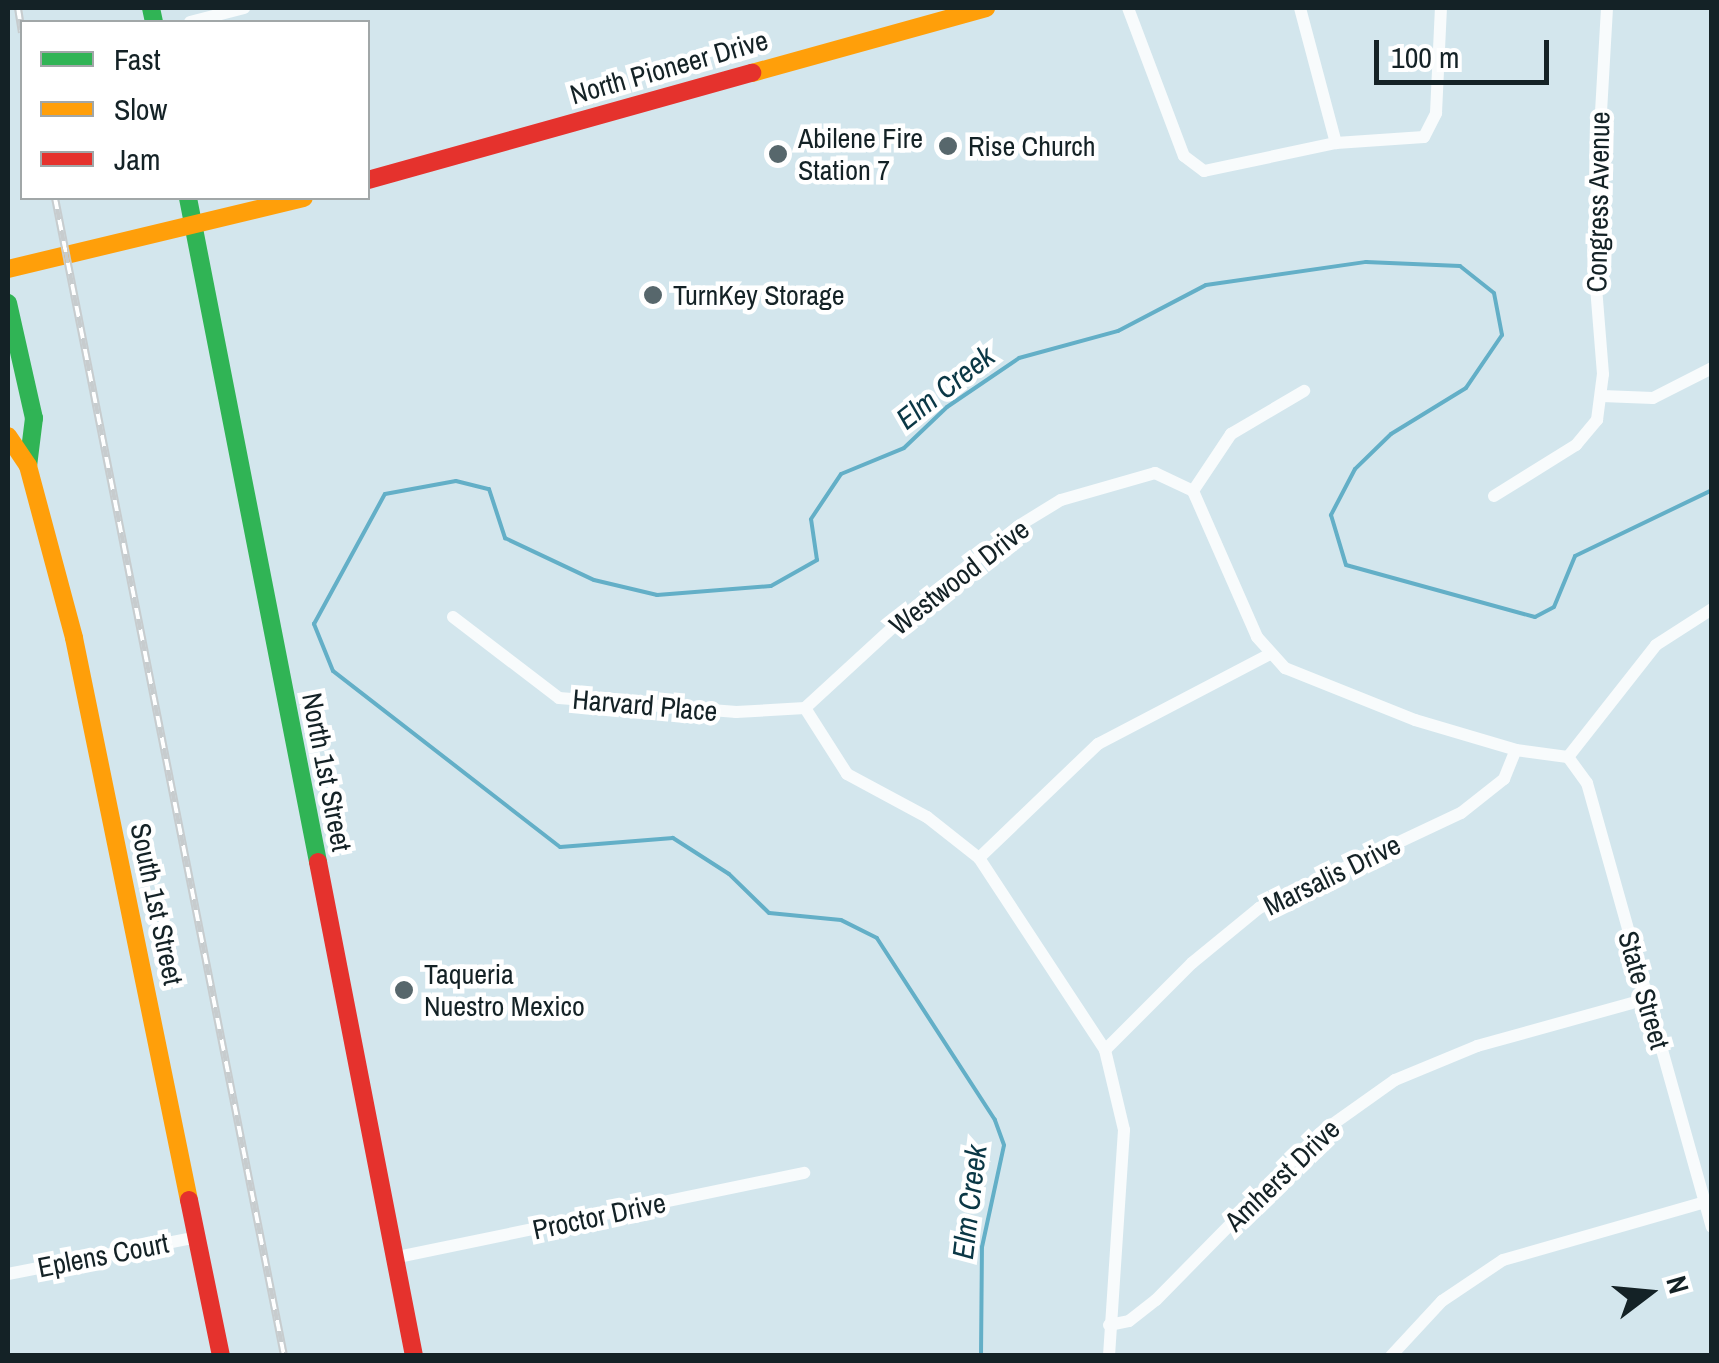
<!DOCTYPE html>
<style>
body{margin:0}
#map{position:relative;width:1719px;height:1363px;overflow:hidden;background:#d3e6ed;font-family:"Archivo Narrow",sans-serif}
div>[style]{position:absolute}
.stream>*{height:4px;margin:-2px;padding:0 2px;transform-origin:2px;border-radius:2px;background:#63afc7}
.street>*{height:12px;margin:-6px;padding:0 6px;transform-origin:6px;border-radius:6px;background:#f8fbfc}
.fast>*{height:18px;margin:-9px;padding:0 9px;transform-origin:9px;border-radius:9px;background:#30b455}
.slow>*{height:18px;margin:-9px;padding:0 9px;transform-origin:9px;border-radius:9px;background:#ff9f0a}
.jam>*{height:18px;margin:-9px;padding:0 9px;transform-origin:9px;border-radius:9px;background:#e5322d}
.rail>*{height:8px;margin-top:-4px;transform-origin:0;background:repeating-linear-gradient(90deg,#fff 0 11px,#c7ccce 0 22px);box-sizing:border-box;border-block:2px solid #c7ccce}
.dots>*{width:28px;height:28px;translate:-50% -50%;box-sizing:border-box;border:5px solid #fff;border-radius:50%}
span{translate:-50% -50%;white-space:nowrap;text-align:center;line-height:1.15;-webkit-text-stroke:9px #fff;paint-order:stroke}
.street-label{font-size:28px;color:#142226}
.poi-label{font-size:28px;color:#142226}
.left{translate:0 -50%;text-align:left}
.water-label{font-size:30px;color:#0a3745;font-style:italic}
.frame{position:absolute;inset:0;border:10px solid #142226;pointer-events:none}
.legend{position:absolute;left:20px;top:20px;width:350px;height:180px;box-sizing:border-box;background:#fff;border:2px solid #a1a7a8;margin:0;padding:12px 18px;list-style:none;font-size:30px;color:#142226}
.legend li{display:flex;align-items:center;gap:20px;height:50px}
.legend b{width:50px;border:2px solid #a1a7a8}
.north{position:absolute;left:1599px;top:1243px;width:100px;height:100px;-webkit-text-stroke:8px #fff;paint-order:stroke;rotate:74deg;font-size:28px;font-weight:700;line-height:40px;text-align:center;color:#142226}
.north::after{content:'';display:block;margin:auto;width:35px;height:45px;background:#142226;clip-path:polygon(50% 0,100% 100%,50% 72%,0 100%)}
.scale{position:absolute;left:1374px;top:40px;width:175px;height:45px;box-sizing:border-box;border:5px solid #142226;border-top:0;padding-left:12px;font-size:30px;line-height:35px;white-space:nowrap;color:#142226;-webkit-text-stroke:8px #fff;paint-order:stroke}
</style>
<div id="map">
<div class="stream">
<i style="left:981px;top:1356px;width:109px;rotate:-89.5deg"></i>
<i style="left:982px;top:1247px;width:104px;rotate:-77.8deg"></i>
<i style="left:1004px;top:1145px;width:27px;rotate:-110deg"></i>
<i style="left:995px;top:1120px;width:217px;rotate:-123deg"></i>
<i style="left:877px;top:938px;width:40px;rotate:-153.4deg"></i>
<i style="left:841px;top:920px;width:72px;rotate:-174.4deg"></i>
<i style="left:769px;top:913px;width:56px;rotate:-135.7deg"></i>
<i style="left:729px;top:874px;width:67px;rotate:-147.3deg"></i>
<i style="left:673px;top:838px;width:113px;rotate:175.4deg"></i>
<i style="left:560px;top:847px;width:287px;rotate:-142.2deg"></i>
<i style="left:333px;top:671px;width:51px;rotate:-112deg"></i>
<i style="left:314px;top:624px;width:148px;rotate:-61.4deg"></i>
<i style="left:385px;top:494px;width:72px;rotate:-10.4deg"></i>
<i style="left:456px;top:481px;width:34px;rotate:14deg"></i>
<i style="left:489px;top:489px;width:52px;rotate:71.9deg"></i>
<i style="left:505px;top:538px;width:98px;rotate:25.3deg"></i>
<i style="left:594px;top:580px;width:65px;rotate:13.4deg"></i>
<i style="left:657px;top:595px;width:114px;rotate:-4.5deg"></i>
<i style="left:771px;top:586px;width:53px;rotate:-29.5deg"></i>
<i style="left:817px;top:560px;width:41px;rotate:-98.3deg"></i>
<i style="left:811px;top:519px;width:54px;rotate:-56.3deg"></i>
<i style="left:841px;top:474px;width:68px;rotate:-22.4deg"></i>
<i style="left:904px;top:448px;width:59px;rotate:-43.6deg"></i>
<i style="left:947px;top:407px;width:87px;rotate:-34.2deg"></i>
<i style="left:1019px;top:358px;width:103px;rotate:-15.3deg"></i>
<i style="left:1118px;top:331px;width:99px;rotate:-27.6deg"></i>
<i style="left:1206px;top:285px;width:162px;rotate:-8.2deg"></i>
<i style="left:1366px;top:262px;width:94px;rotate:2.4deg"></i>
<i style="left:1460px;top:266px;width:43px;rotate:38.5deg"></i>
<i style="left:1494px;top:293px;width:43px;rotate:79.2deg"></i>
<i style="left:1502px;top:335px;width:64px;rotate:124.2deg"></i>
<i style="left:1466px;top:388px;width:88px;rotate:148.5deg"></i>
<i style="left:1391px;top:434px;width:50px;rotate:135.8deg"></i>
<i style="left:1355px;top:469px;width:52px;rotate:117.6deg"></i>
<i style="left:1331px;top:515px;width:52px;rotate:73.3deg"></i>
<i style="left:1346px;top:565px;width:196px;rotate:15.4deg"></i>
<i style="left:1535px;top:617px;width:21px;rotate:-28deg"></i>
<i style="left:1554px;top:607px;width:55px;rotate:-67.6deg"></i>
<i style="left:1575px;top:556px;width:152px;rotate:-25.7deg"></i>
</div>
<div class="street">
<i style="left:1128px;top:8px;width:158px;rotate:69.3deg"></i>
<i style="left:1184px;top:156px;width:25px;rotate:37deg"></i>
<i style="left:1204px;top:171px;width:135px;rotate:-12deg"></i>
<i style="left:1336px;top:143px;width:88px;rotate:-3.9deg"></i>
<i style="left:1424px;top:137px;width:27px;rotate:-63deg"></i>
<i style="left:1436px;top:113px;width:105px;rotate:-87.3deg"></i>
<i style="left:1300px;top:8px;width:140px;rotate:75.1deg"></i>
<i style="left:190px;top:22px;width:56px;rotate:-14.5deg"></i>
<i style="left:1602px;top:396px;width:51px;rotate:2.2deg"></i>
<i style="left:1653px;top:398px;width:66px;rotate:-27deg"></i>
<i style="left:1193px;top:491px;width:69px;rotate:-56.3deg"></i>
<i style="left:1231px;top:434px;width:85px;rotate:-30.5deg"></i>
<i style="left:1494px;top:496px;width:97px;rotate:-31.9deg"></i>
<i style="left:1576px;top:445px;width:33px;rotate:-50deg"></i>
<i style="left:1597px;top:420px;width:46px;rotate:-82.6deg"></i>
<i style="left:1603px;top:374px;width:123px;rotate:-94.6deg"></i>
<i style="left:1593px;top:251px;width:243px;rotate:-86.7deg"></i>
<i style="left:453px;top:617px;width:133px;rotate:37.4deg"></i>
<i style="left:559px;top:698px;width:178px;rotate:4.5deg"></i>
<i style="left:736px;top:712px;width:69px;rotate:-3.3deg"></i>
<i style="left:805px;top:708px;width:151px;rotate:-42.6deg"></i>
<i style="left:916px;top:606px;width:132px;rotate:-37.9deg"></i>
<i style="left:1020px;top:525px;width:48px;rotate:-31.4deg"></i>
<i style="left:1061px;top:500px;width:98px;rotate:-16deg"></i>
<i style="left:1155px;top:473px;width:42px;rotate:25.3deg"></i>
<i style="left:1193px;top:491px;width:159px;rotate:66.3deg"></i>
<i style="left:1257px;top:637px;width:42px;rotate:47.9deg"></i>
<i style="left:1285px;top:668px;width:140px;rotate:21.8deg"></i>
<i style="left:1415px;top:720px;width:105px;rotate:16.5deg"></i>
<i style="left:1516px;top:750px;width:52px;rotate:7.7deg"></i>
<i style="left:1568px;top:757px;width:142px;rotate:-51.8deg"></i>
<i style="left:1656px;top:645px;width:67px;rotate:-32.7deg"></i>
<i style="left:805px;top:708px;width:78px;rotate:57.5deg"></i>
<i style="left:847px;top:774px;width:91px;rotate:28.3deg"></i>
<i style="left:927px;top:817px;width:66px;rotate:38.3deg"></i>
<i style="left:979px;top:858px;width:230px;rotate:56.7deg"></i>
<i style="left:1105px;top:1050px;width:82px;rotate:76.6deg"></i>
<i style="left:1124px;top:1130px;width:226px;rotate:93.8deg"></i>
<i style="left:1568px;top:757px;width:32px;rotate:54deg"></i>
<i style="left:1587px;top:783px;width:461px;rotate:74.3deg"></i>
<i style="left:979px;top:858px;width:165px;rotate:-43.8deg"></i>
<i style="left:1098px;top:744px;width:192px;rotate:-27.6deg"></i>
<i style="left:1105px;top:1050px;width:123px;rotate:-45deg"></i>
<i style="left:1192px;top:963px;width:87px;rotate:-39.4deg"></i>
<i style="left:1259px;top:908px;width:223px;rotate:-25.2deg"></i>
<i style="left:1461px;top:813px;width:55px;rotate:-38.3deg"></i>
<i style="left:1504px;top:779px;width:31px;rotate:-68deg"></i>
<i style="left:393px;top:1258px;width:420px;rotate:-11.7deg"></i>
<i style="left:8px;top:1274px;width:194px;rotate:-11deg"></i>
<i style="left:1109px;top:1325px;width:20px;rotate:-11deg"></i>
<i style="left:1129px;top:1321px;width:34px;rotate:-38deg"></i>
<i style="left:1156px;top:1300px;width:233px;rotate:-45.5deg"></i>
<i style="left:1319px;top:1134px;width:93px;rotate:-35.4deg"></i>
<i style="left:1395px;top:1080px;width:89px;rotate:-22.5deg"></i>
<i style="left:1477px;top:1046px;width:175px;rotate:-15.5deg"></i>
<i style="left:1391px;top:1356px;width:75px;rotate:-47.2deg"></i>
<i style="left:1442px;top:1301px;width:73px;rotate:-33.9deg"></i>
<i style="left:1503px;top:1260px;width:214px;rotate:-16deg"></i>
</div>
<div class="fast">
<i style="left:151px;top:8px;width:14px;rotate:78deg"></i>
<i style="left:188px;top:198px;width:677px;rotate:78.92deg"></i>
<i style="left:8px;top:303px;width:118px;rotate:77.3deg"></i>
<i style="left:34px;top:418px;width:48px;rotate:97.1deg"></i>
</div>
<div class="slow">
<i style="left:752px;top:73px;width:243px;rotate:-15.5deg"></i>
<i style="left:8px;top:269px;width:304px;rotate:-13.5deg"></i>
<i style="left:8px;top:436px;width:36px;rotate:56deg"></i>
<i style="left:28px;top:466px;width:178px;rotate:75deg"></i>
<i style="left:74px;top:638px;width:574px;rotate:78.44deg"></i>
</div>
<div class="jam">
<i style="left:368px;top:180px;width:399px;rotate:-15.6deg"></i>
<i style="left:318px;top:862px;width:503px;rotate:79deg"></i>
<i style="left:189px;top:1200px;width:159px;rotate:78.4deg"></i>
</div>
<div class="rail">
<i style="left:18px;top:8px;width:25px;rotate:81deg"></i>
<i style="left:55px;top:198px;width:1180px;rotate:78.81deg"></i>
</div>
<div class="dots">
<i style="left:948px;top:146px;background:#57676c"></i>
<i style="left:778px;top:154px;background:#57676c"></i>
<i style="left:653px;top:295px;background:#57676c"></i>
<i style="left:404px;top:990px;background:#57676c"></i>
</div>
<div class="street-label">
<span style="left:669px;top:67px;rotate:-16deg">North Pioneer Drive</span>
<span style="left:1598px;top:202px;rotate:-89deg">Congress Avenue</span>
<span style="left:959px;top:577px;rotate:-38deg">Westwood Drive</span>
<span style="left:645px;top:705px;rotate:5deg">Harvard Place</span>
<span style="left:327px;top:772px;rotate:79deg">North 1st Street</span>
<span style="left:1332px;top:875px;rotate:-26deg">Marsalis Drive</span>
<span style="left:157px;top:904px;rotate:78deg">South 1st Street</span>
<span style="left:1644px;top:990px;rotate:74deg">State Street</span>
<span style="left:1282px;top:1175px;rotate:-44deg">Amherst Drive</span>
<span style="left:599px;top:1216px;rotate:-12deg">Proctor Drive</span>
<span style="left:103px;top:1255px;rotate:-11deg">Eplens Court</span>
</div>
<div class="poi-label">
<span class="left" style="left:798px;top:154px">Abilene Fire<br>Station 7</span>
<span class="left" style="left:968px;top:146px">Rise Church</span>
<span class="left" style="left:673px;top:295px">TurnKey Storage</span>
<span class="left" style="left:424px;top:990px">Taqueria<br>Nuestro Mexico</span>
</div>
<div class="water-label">
<span style="left:945px;top:387px;rotate:-38deg">Elm Creek</span>
<span style="left:969px;top:1202px;rotate:-83deg">Elm Creek</span>
</div>
<div class="frame"></div>
<ul class="legend">
<li><b style="height:12px;background:#30b455"></b>Fast</li>
<li><b style="height:12px;background:#ff9f0a"></b>Slow</li>
<li><b style="height:12px;background:#e5322d"></b>Jam</li>
</ul>
<div class="north">N</div>
<div class="scale">100 m</div>
</div>
